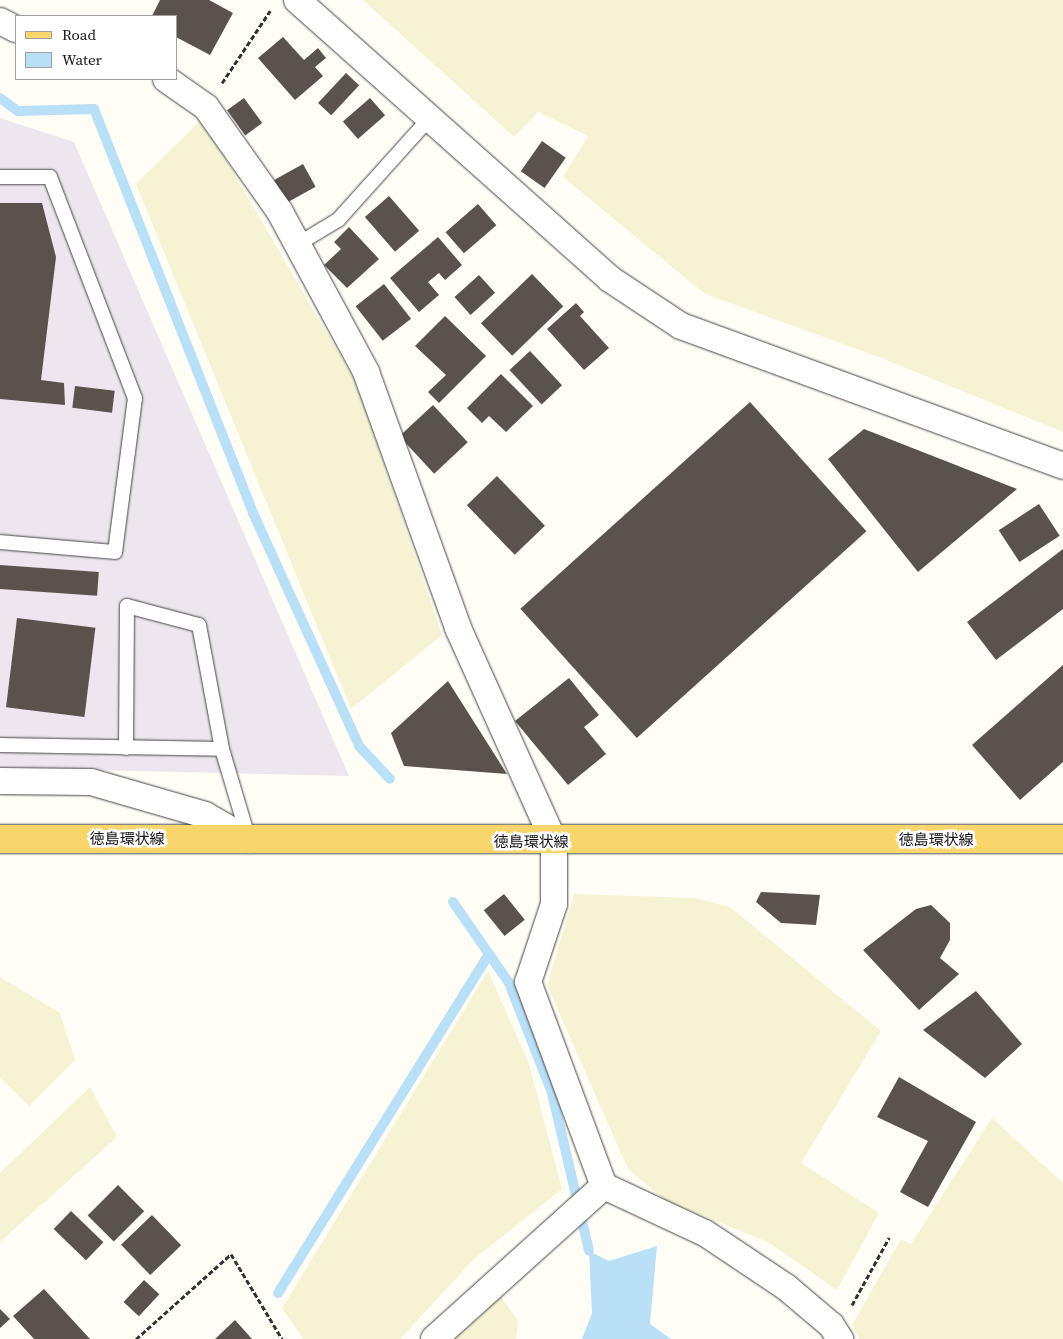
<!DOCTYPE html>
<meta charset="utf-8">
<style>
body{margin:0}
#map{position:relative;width:1063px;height:1339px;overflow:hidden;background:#fffdf5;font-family:"Source Serif 4","Noto Sans JP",serif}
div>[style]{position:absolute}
.industrial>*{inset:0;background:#eee6ef}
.farmland>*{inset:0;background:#f6f3d4}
.water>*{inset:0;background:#b9e0f7}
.stream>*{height:10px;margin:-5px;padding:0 5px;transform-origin:5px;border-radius:5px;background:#b9e0f7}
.building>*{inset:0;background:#5a524d;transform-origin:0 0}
.path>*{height:3px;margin-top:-1.5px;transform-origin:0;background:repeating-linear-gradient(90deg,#333 0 5px,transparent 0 7.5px)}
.roads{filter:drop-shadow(0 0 1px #444) drop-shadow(0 0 1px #444)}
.service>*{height:14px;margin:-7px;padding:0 7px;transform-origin:7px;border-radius:7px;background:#fff}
.minor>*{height:26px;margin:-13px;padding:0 13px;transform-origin:13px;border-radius:13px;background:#fff}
.primary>*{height:28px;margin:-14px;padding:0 14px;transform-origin:14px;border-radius:14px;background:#f9d66b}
span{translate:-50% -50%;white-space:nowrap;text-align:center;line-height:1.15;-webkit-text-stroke:5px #fff;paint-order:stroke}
.street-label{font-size:15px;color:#111}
.legend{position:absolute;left:15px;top:15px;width:162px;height:65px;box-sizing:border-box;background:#fff;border:1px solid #a0a0a0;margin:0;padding:6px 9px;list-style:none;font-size:15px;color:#111}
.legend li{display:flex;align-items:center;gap:10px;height:25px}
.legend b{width:25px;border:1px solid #a0a0a0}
</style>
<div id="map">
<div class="industrial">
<i style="clip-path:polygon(0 118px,74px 142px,349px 776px,0 768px)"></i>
</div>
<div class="farmland">
<i style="clip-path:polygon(363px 0,1063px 0,1063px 432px,879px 357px,705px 294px,563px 177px,588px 136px,538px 112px,514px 137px)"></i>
<i style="clip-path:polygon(202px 119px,358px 386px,442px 635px,351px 709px,136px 184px)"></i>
<i style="clip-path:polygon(574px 894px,695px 898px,730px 907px,881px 1031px,801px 1163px,879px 1213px,837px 1290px,768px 1242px,666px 1201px,628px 1169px,547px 985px)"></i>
<i style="clip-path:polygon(488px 971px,529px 1064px,562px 1189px,474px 1259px,400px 1339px,303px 1339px,282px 1308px)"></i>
<i style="clip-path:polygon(0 977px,60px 1013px,75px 1060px,29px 1106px,0 1078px)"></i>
<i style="clip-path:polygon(90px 1087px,117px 1137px,0 1242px,0 1173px)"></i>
<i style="clip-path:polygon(992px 1118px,1063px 1183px,1063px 1339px,859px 1339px,852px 1325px,901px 1239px,911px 1244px)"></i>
<i style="clip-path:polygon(499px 1294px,518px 1321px,516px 1339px,452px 1339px)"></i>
</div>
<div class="water">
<i style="clip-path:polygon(657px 1246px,650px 1324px,671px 1339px,582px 1339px,592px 1313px,589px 1251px,609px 1261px)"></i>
</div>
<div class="stream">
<i style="left:0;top:98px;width:22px;rotate:36deg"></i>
<i style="left:18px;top:111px;width:76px;rotate:-1.5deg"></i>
<i style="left:94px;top:109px;width:434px;rotate:68.5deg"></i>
<i style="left:253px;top:513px;width:256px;rotate:65.5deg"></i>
<i style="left:359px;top:746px;width:45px;rotate:46.8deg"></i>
<i style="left:453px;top:902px;width:98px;rotate:55.3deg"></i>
<i style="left:509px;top:983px;width:118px;rotate:68.6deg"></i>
<i style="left:552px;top:1093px;width:162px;rotate:76.8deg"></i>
<i style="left:278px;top:1293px;width:399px;rotate:-58.1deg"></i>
</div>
<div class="building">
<i style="clip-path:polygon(160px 0,209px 0,233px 13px,210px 55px,176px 37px,176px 16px,152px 16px)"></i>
<i style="clip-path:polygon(283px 37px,304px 60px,318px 48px,326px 58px,315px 67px,323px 76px,295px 100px,258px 58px)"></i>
<i style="left:346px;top:73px;width:18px;height:41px;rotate:43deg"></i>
<i style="left:244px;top:98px;width:31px;height:21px;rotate:54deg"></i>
<i style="left:370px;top:98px;width:23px;height:36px;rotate:49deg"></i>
<i style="left:542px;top:141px;width:29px;height:37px;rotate:35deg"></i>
<i style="left:303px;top:164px;width:26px;height:33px;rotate:61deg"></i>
<i style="left:389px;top:196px;width:46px;height:32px;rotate:49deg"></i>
<i style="clip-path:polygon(0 203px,42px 203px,56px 257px,41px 380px,64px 383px,65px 405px,0 399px)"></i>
<i style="left:478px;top:204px;width:28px;height:43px;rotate:49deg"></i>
<i style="clip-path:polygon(349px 227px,379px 259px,347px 288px,324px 265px,341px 249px,334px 242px)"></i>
<i style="clip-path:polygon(438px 237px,462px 265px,445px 280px,439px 273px,428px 282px,439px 295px,419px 312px,390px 278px)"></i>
<i style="left:532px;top:274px;width:45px;height:71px;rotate:46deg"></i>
<i style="left:479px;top:275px;width:24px;height:33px;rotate:48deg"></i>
<i style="left:384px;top:284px;width:44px;height:36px;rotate:52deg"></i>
<i style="clip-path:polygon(576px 303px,584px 312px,580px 316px,609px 348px,584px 370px,547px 329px)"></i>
<i style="clip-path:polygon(445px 316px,486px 356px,439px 403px,428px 392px,446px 375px,415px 346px)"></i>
<i style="left:530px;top:351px;width:47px;height:28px;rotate:47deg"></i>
<i style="clip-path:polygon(501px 374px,533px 406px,506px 432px,489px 416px,482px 423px,467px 408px)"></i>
<i style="left:75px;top:386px;width:40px;height:22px;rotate:7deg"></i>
<i style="left:750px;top:402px;width:174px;height:309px;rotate:48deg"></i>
<i style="left:433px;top:405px;width:51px;height:46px;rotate:47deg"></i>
<i style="clip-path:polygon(864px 429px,1017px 489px,918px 572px,828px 459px)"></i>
<i style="left:497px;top:476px;width:69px;height:42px;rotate:46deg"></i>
<i style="left:1039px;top:504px;width:38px;height:48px;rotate:57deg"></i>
<i style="clip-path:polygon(1063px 549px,1063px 609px,996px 660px,967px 622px)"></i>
<i style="left:0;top:565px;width:99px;height:24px;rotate:4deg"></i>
<i style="left:17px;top:618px;width:79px;height:90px;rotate:7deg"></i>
<i style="clip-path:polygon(1063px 665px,1063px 762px,1020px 800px,972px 745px)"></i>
<i style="clip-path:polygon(569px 678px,599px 715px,584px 727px,606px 754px,568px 785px,515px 721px)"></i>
<i style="clip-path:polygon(448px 681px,507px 774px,404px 766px,391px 733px)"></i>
<i style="clip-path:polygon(761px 892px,820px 895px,816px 925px,781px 923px,756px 902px)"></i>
<i style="left:504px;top:894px;width:33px;height:26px;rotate:51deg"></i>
<i style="clip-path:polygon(931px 905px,950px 923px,950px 940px,940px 958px,959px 974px,919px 1010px,863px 950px,916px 909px)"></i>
<i style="clip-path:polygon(976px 991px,1022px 1044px,985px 1078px,923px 1030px)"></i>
<i style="clip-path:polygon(899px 1077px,976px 1122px,928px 1207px,900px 1192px,928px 1141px,877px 1117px)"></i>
<i style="left:118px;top:1185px;width:37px;height:43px;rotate:45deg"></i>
<i style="left:71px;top:1211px;width:45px;height:25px;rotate:44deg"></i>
<i style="left:152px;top:1215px;width:42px;height:43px;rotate:46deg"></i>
<i style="left:144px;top:1280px;width:21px;height:30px;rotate:43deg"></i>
<i style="clip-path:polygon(44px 1289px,90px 1339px,34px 1339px,13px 1316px)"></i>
<i style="clip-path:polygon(0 1309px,10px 1319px,0 1328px)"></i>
<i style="clip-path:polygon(235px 1320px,252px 1339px,215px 1339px)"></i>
</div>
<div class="path">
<i style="left:222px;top:83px;width:87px;rotate:-56.3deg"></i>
<i style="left:852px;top:1305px;width:77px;rotate:-61.1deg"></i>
<i style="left:136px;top:1339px;width:127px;rotate:-41.8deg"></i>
<i style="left:231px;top:1254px;width:99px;rotate:59deg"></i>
</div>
<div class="roads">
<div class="service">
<i style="left:0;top:177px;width:50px"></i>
<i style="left:50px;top:177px;width:237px;rotate:69deg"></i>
<i style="left:135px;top:398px;width:155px;rotate:97.4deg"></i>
<i style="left:115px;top:552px;width:115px;rotate:-175deg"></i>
<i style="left:298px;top:244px;width:47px;rotate:-31deg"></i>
<i style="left:338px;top:220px;width:137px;rotate:-48deg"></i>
<i style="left:0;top:745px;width:222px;rotate:1deg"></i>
<i style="left:222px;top:749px;width:95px;rotate:73.5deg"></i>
<i style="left:126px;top:748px;width:142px;rotate:-89.6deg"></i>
<i style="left:127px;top:606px;width:74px;rotate:14.8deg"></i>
<i style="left:199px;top:625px;width:126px;rotate:79.5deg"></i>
</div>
<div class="minor">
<i style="left:297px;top:0;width:419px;rotate:41.7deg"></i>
<i style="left:610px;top:279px;width:85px;rotate:33.5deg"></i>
<i style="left:681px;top:326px;width:407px;rotate:20.1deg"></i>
<i style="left:0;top:21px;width:18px;rotate:27deg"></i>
<i style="left:166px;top:79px;width:49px;rotate:35deg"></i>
<i style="left:206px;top:107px;width:128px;rotate:54.8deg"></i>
<i style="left:280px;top:212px;width:182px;rotate:61.7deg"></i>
<i style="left:366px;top:372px;width:272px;rotate:70.2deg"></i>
<i style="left:458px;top:628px;width:235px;rotate:65.8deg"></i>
<i style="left:554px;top:842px;width:62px;rotate:90deg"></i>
<i style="left:554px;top:904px;width:82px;rotate:108.4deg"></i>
<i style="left:528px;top:982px;width:218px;rotate:69.6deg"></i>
<i style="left:604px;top:1186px;width:111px;rotate:25deg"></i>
<i style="left:705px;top:1233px;width:97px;rotate:33.7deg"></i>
<i style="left:786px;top:1287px;width:59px;rotate:40.2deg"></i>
<i style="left:831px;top:1325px;width:17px;rotate:57deg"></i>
<i style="left:0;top:781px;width:91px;rotate:0.6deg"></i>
<i style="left:91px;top:782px;width:119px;rotate:16.1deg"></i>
<i style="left:205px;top:815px;width:51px;rotate:29.6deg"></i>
<i style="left:434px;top:1339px;width:229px;rotate:-42deg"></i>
</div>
<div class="primary">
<i style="left:0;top:839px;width:1063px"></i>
</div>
</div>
<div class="street-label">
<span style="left:127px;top:839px">徳島環状線</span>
<span style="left:936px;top:840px">徳島環状線</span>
<span style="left:531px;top:842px">徳島環状線</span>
</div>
<ul class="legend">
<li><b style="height:6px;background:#f9d66b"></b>Road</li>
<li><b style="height:14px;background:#b9e0f7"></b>Water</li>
</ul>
</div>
